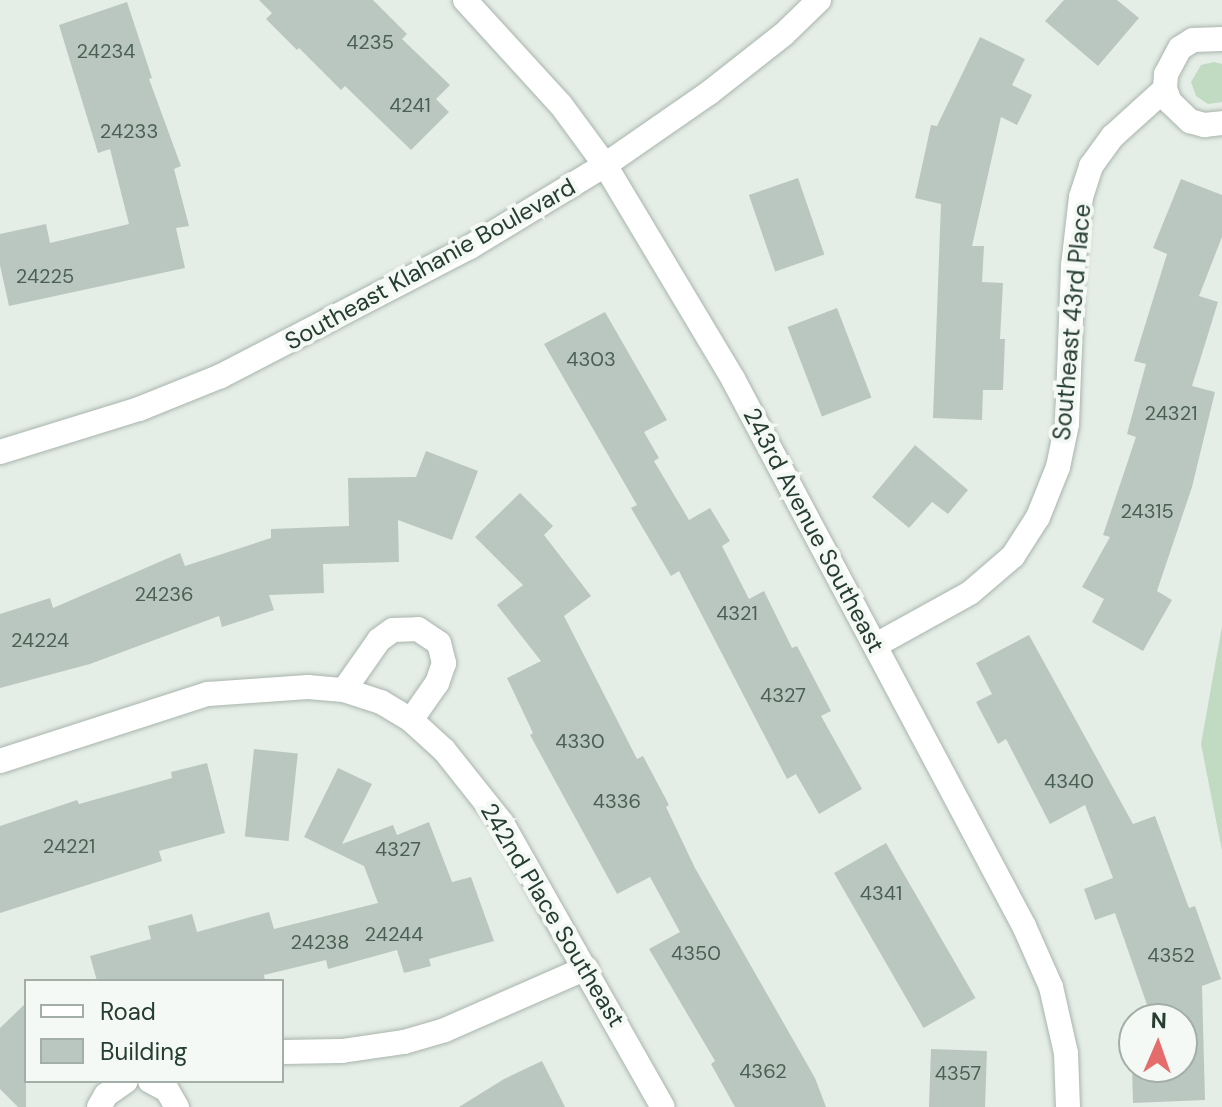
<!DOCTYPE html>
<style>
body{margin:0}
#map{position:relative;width:1222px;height:1107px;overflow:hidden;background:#e5ede7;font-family:"DM Sans",sans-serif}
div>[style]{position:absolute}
.green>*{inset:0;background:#c0dbc1}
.building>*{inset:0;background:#bac7c0;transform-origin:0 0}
.roads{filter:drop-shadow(0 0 2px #a8b5ad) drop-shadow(0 0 2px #a8b5ad)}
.street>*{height:24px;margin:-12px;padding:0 12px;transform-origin:12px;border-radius:12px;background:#fff}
.secondary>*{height:24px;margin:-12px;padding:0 12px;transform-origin:12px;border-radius:12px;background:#fff}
span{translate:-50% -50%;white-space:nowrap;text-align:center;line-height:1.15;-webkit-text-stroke:8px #f5f9f6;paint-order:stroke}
.number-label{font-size:20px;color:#4b6055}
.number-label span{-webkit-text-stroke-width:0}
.street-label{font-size:24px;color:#263d31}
.legend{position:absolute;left:24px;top:979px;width:260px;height:104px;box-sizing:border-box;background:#f5f9f6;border:2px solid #a2aea7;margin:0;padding:10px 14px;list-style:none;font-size:24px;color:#263d31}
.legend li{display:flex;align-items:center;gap:16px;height:40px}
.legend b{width:40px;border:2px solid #a2aea7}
.north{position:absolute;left:1118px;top:1003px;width:80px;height:80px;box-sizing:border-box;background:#f5f9f6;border:2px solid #a2aea7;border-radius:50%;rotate:2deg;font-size:22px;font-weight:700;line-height:32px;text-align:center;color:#263d31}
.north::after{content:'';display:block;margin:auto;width:28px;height:36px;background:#e46d6c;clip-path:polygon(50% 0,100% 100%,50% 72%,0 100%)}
</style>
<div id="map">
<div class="green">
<i style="clip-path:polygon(1214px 62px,1222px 64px,1222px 102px,1208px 104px,1196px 96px,1191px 82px,1201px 65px)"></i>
<i style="clip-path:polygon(1222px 626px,1222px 851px,1201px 744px)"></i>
</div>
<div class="building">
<i style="clip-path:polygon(259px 0,373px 0,407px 34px,402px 39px,450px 85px,436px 99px,449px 112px,411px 150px,345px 86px,341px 90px,299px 48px,297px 50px,266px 19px,272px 13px)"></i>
<i style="clip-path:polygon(1064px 0,1117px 0,1139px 18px,1098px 66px,1045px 21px)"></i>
<i style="clip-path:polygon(127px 2px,152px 78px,149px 79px,181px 166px,174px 169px,189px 226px,176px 228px,185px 268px,9px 306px,0 265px,0 234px,46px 224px,50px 243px,129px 224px,110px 149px,98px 153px,59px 25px)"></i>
<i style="clip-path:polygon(980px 37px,1025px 59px,1012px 85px,1032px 95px,1017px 125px,1001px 117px,972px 246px,984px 246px,982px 282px,1003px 283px,1000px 339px,1005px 339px,1003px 390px,983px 390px,982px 420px,933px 418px,941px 204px,915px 198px,931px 125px,937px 126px)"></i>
<i style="left:798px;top:178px;width:81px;height:52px;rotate:71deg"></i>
<i style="clip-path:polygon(1181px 179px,1222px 195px,1222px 237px,1199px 296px,1218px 302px,1192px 386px,1215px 392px,1192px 487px,1157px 591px,1172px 600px,1143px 651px,1092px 622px,1104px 599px,1082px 587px,1110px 537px,1103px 535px,1136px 437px,1127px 434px,1146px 364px,1134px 361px,1167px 254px,1153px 248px)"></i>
<i style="left:837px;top:308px;width:96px;height:53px;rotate:69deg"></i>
<i style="clip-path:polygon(605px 312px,667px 420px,644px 432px,659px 458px,654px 461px,689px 520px,710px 508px,730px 541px,722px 546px,749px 599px,764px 591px,792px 648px,797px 646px,831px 711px,821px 716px,862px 789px,819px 814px,796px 774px,787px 779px,679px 571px,671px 576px,631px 508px,637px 505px,544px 344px)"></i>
<i style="clip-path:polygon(915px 445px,968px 490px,948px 514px,932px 502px,909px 528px,872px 497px)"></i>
<i style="clip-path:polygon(426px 451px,478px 471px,452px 540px,398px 520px,399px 562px,323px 564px,324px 593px,269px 595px,274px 610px,222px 627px,219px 616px,90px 664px,0 688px,0 614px,50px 598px,53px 608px,180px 553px,185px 566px,271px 538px,271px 529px,349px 526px,348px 478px,416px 477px)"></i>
<i style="clip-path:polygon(520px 493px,553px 526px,544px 535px,591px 596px,564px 616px,637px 759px,643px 756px,669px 805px,666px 807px,695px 868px,815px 1078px,826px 1107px,735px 1107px,711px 1064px,715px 1061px,649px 949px,680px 932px,650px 877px,617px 894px,530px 735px,533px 733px,507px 678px,541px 661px,497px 605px,523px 585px,475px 537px)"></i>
<i style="clip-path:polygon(1029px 635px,1133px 824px,1155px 816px,1189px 908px,1195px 906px,1221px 979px,1202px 986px,1205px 1100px,1133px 1103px,1131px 1029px,1134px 1029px,1134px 1067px,1182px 1067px,1182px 1019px,1152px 1019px,1115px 913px,1095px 920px,1084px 889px,1113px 878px,1085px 805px,1050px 824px,1006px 739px,998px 744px,976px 702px,992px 694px,976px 663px)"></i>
<i style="left:254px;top:749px;width:44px;height:88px;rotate:6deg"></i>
<i style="clip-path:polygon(207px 763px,225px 833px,159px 851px,162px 861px,0 913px,0 826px,77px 800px,79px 804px,172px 778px,171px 772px)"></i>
<i style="clip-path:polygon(338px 768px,372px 784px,342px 844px,393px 825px,397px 835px,429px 822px,452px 882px,471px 877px,494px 941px,429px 959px,431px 966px,404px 973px,397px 950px,328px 969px,326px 960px,264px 975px,265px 981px,97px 981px,90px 956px,151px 939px,148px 926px,192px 914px,197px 932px,269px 912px,274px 929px,378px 903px,364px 866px,304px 837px)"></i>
<i style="left:886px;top:843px;width:179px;height:60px;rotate:60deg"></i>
<i style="clip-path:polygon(26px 1003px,26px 1107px,18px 1107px,0 1089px,0 1028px)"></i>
<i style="left:931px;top:1049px;width:56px;height:58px;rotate:2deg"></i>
<i style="clip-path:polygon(542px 1061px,565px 1107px,459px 1107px,504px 1079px)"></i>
</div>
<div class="roads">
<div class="street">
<i style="left:465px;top:0;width:142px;rotate:47.6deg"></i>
<i style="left:561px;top:105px;width:74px;rotate:53.7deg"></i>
<i style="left:605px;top:165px;width:249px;rotate:59.1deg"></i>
<i style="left:733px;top:379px;width:620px;rotate:61.99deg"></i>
<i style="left:1024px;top:926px;width:67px;rotate:66.1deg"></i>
<i style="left:1051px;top:987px;width:68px;rotate:77.2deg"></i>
<i style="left:1066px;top:1053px;width:54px;rotate:87.9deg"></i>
<i style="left:1222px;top:39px;width:29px;rotate:178deg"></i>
<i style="left:1193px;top:40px;width:15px;rotate:148deg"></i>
<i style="left:1180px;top:48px;width:30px;rotate:118deg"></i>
<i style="left:1166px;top:74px;width:15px;rotate:94deg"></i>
<i style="left:1165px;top:89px;width:14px;rotate:69deg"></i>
<i style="left:1170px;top:102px;width:28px;rotate:44deg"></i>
<i style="left:1190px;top:121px;width:15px;rotate:16deg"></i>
<i style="left:1204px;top:125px;width:18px;rotate:-6deg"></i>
<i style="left:876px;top:645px;width:107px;rotate:-29deg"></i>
<i style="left:970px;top:593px;width:57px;rotate:-40.7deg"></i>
<i style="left:1013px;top:556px;width:46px;rotate:-57.3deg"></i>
<i style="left:1038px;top:517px;width:54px;rotate:-68.2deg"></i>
<i style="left:1058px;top:467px;width:44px;rotate:-78.2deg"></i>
<i style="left:1067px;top:424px;width:158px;rotate:-87.8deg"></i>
<i style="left:1073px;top:266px;width:69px;rotate:-83.4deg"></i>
<i style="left:1081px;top:197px;width:33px;rotate:-72deg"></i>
<i style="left:1091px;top:166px;width:37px;rotate:-54deg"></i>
<i style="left:1113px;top:136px;width:70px;rotate:-42.1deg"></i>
<i style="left:344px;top:690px;width:61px;rotate:-55deg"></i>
<i style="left:379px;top:640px;width:17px;rotate:-36deg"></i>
<i style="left:393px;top:630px;width:25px;rotate:-2deg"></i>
<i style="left:418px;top:629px;width:25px;rotate:34deg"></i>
<i style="left:439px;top:643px;width:21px;rotate:76deg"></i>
<i style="left:444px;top:663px;width:21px;rotate:109deg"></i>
<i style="left:437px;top:683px;width:45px;rotate:125.1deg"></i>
<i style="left:0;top:761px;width:219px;rotate:-17.9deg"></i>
<i style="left:208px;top:694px;width:100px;rotate:-4deg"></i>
<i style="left:308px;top:687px;width:36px;rotate:5deg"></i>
<i style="left:344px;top:690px;width:39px;rotate:18deg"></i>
<i style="left:381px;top:702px;width:35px;rotate:31deg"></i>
<i style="left:411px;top:720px;width:45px;rotate:42.3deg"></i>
<i style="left:444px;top:750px;width:93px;rotate:51.5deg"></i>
<i style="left:502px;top:823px;width:326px;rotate:60.5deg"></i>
<i style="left:282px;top:1052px;width:60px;rotate:-1deg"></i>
<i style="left:342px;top:1051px;width:63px;rotate:-8.3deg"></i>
<i style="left:404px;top:1042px;width:43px;rotate:-16.3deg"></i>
<i style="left:445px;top:1030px;width:154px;rotate:-23.7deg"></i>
<i style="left:150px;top:1081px;width:19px;rotate:28deg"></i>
<i style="left:167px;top:1090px;width:20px;rotate:60deg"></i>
<i style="left:99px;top:1107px;width:14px;rotate:-60deg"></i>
<i style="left:106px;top:1095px;width:24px;rotate:-35deg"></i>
</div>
<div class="secondary">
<i style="left:0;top:452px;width:145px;rotate:-17.2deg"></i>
<i style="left:139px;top:409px;width:88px;rotate:-21.9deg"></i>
<i style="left:221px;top:376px;width:280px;rotate:-27.4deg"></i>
<i style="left:470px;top:247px;width:158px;rotate:-31.3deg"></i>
<i style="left:605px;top:165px;width:126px;rotate:-34.7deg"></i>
<i style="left:709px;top:93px;width:95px;rotate:-38.2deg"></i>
<i style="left:784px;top:34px;width:49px;rotate:-44.2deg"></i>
</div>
</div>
<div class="number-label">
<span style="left:370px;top:42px">4235</span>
<span style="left:106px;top:51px">24234</span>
<span style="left:410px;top:105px">4241</span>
<span style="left:129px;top:131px">24233</span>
<span style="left:45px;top:276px">24225</span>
<span style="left:591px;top:359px">4303</span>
<span style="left:1171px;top:413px">24321</span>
<span style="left:1147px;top:511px">24315</span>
<span style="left:164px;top:594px">24236</span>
<span style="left:737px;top:613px">4321</span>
<span style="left:40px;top:640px">24224</span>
<span style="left:783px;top:695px">4327</span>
<span style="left:580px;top:741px">4330</span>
<span style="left:1069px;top:781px">4340</span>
<span style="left:617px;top:801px">4336</span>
<span style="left:69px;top:846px">24221</span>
<span style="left:398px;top:849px">4327</span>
<span style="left:881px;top:893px">4341</span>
<span style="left:394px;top:934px">24244</span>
<span style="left:320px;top:942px">24238</span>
<span style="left:696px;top:953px">4350</span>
<span style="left:1171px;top:955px">4352</span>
<span style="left:763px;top:1071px">4362</span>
<span style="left:958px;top:1073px">4357</span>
</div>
<div class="street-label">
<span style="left:430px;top:264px;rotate:-29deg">Southeast Klahanie Boulevard</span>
<span style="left:1072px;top:322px;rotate:-85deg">Southeast 43rd Place</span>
<span style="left:814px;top:530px;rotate:62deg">243rd Avenue Southeast</span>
<span style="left:553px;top:915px;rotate:59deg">242nd Place Southeast</span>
</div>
<ul class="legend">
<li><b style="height:10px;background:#fff"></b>Road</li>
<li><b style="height:22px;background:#bac7c0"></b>Building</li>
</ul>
<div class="north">N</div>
</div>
